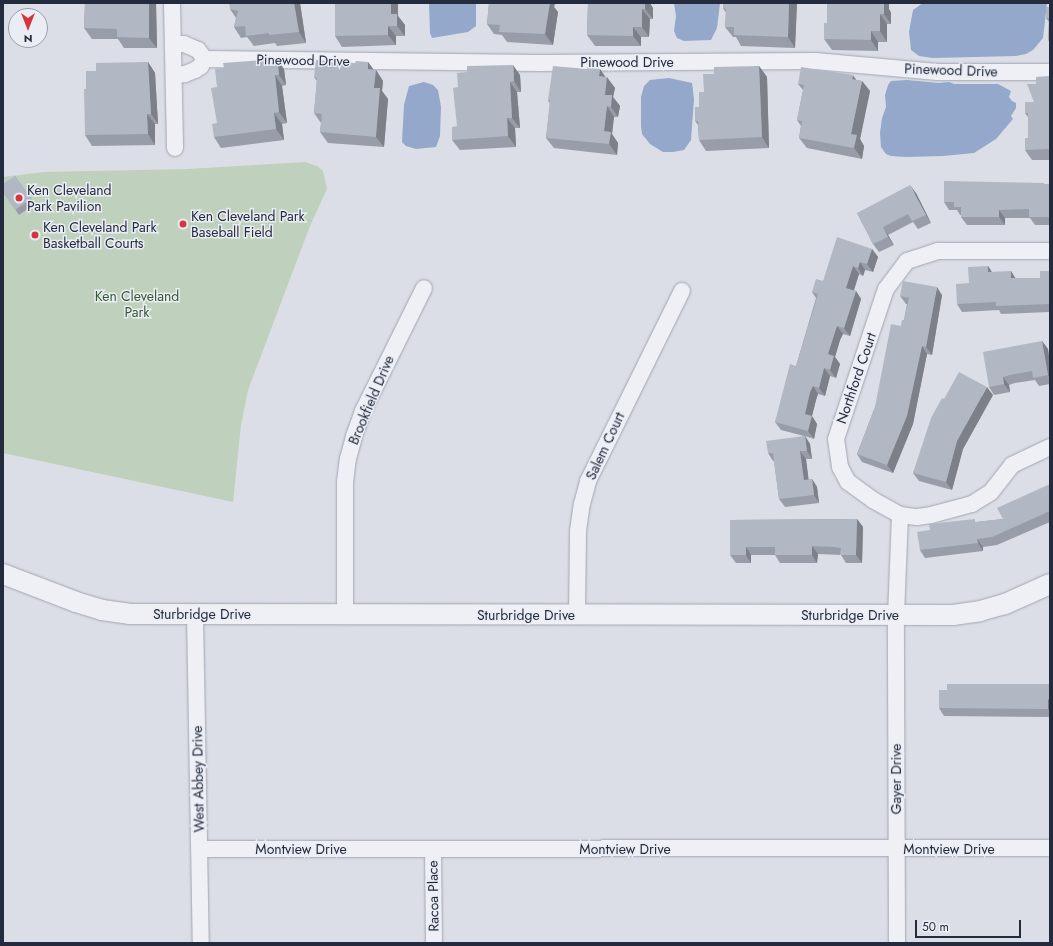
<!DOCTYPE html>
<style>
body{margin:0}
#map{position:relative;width:1053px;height:946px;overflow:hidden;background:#dbdee7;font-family:Jost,sans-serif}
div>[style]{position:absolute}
.green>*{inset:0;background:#bfd1bc}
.water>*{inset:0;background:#93a8ca}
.roads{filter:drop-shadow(0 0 1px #a0a5b1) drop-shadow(0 0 1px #a0a5b1)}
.minor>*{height:16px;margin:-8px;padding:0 8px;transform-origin:8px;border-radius:8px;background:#eef0f5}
.tertiary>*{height:20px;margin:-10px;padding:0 10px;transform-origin:10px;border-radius:10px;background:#eef0f5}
.wall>*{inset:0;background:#999da9}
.shaded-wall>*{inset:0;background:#7d8089}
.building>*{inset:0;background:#b2b7c4}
.dots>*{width:11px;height:11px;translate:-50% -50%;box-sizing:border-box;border:2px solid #eaedf4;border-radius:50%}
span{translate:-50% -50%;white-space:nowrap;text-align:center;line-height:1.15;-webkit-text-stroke:3px #eaedf4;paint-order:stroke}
.street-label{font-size:14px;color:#242b3d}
.poi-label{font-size:14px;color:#242b3d}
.left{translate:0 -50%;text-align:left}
.park-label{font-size:14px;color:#345a31}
.frame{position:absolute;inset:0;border:4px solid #242b3d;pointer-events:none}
.north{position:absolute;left:8px;top:8px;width:40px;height:40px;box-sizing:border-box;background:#eaedf4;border:1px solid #9b9fab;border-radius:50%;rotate:180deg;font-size:11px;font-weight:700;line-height:16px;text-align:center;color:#242b3d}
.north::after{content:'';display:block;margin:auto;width:14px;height:18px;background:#d6353d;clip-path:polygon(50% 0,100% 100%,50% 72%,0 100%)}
.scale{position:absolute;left:915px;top:920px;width:106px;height:18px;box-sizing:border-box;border:2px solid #242b3d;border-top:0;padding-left:5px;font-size:12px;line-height:14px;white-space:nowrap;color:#242b3d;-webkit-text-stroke:3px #eaedf4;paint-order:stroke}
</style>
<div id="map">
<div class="green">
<i style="clip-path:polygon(305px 162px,317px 166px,323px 171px,327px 189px,310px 226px,248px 390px,241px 425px,233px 502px,3px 453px,3px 177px,44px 172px,187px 169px)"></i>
</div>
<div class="water">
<i style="clip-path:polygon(429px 3px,476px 3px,476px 26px,468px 32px,432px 38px,430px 33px)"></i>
<i style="clip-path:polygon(674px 3px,720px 3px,717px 28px,711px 40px,684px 41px,677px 38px,674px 31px,676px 16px)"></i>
<i style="clip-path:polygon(923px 3px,1047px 3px,1043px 38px,1033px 50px,1026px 54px,1016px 56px,933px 58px,919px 56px,911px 50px,909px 32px,913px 10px)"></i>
<i style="clip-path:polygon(669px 78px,692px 83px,694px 99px,691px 140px,684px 150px,673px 152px,663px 152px,650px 144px,642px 134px,641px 126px,641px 97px,644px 86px,650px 80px)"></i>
<i style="clip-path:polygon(907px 80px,939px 83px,949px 82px,954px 84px,998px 84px,1011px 91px,1009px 97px,1012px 101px,1016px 103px,1016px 108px,1011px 116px,1013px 119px,996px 139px,974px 153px,943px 156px,906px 157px,891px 156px,886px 154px,881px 147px,880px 133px,882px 118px,886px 107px,885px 95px,888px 85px,891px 81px)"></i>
<i style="clip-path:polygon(424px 82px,433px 85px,438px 90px,441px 107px,440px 136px,436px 147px,416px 149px,406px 146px,402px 142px,404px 105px,409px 86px)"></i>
</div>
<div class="roads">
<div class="minor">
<i style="left:172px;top:3px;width:145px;rotate:88.8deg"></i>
<i style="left:174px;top:44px;width:10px"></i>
<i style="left:184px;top:44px;width:15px;rotate:23deg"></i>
<i style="left:198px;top:50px;width:10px;rotate:53deg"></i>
<i style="left:204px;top:58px;width:9px;rotate:111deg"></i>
<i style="left:201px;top:66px;width:7px;rotate:146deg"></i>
<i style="left:195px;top:70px;width:11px;rotate:158deg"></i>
<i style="left:185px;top:74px;width:10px;rotate:174deg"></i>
<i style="left:204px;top:59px;width:334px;rotate:0.7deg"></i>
<i style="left:538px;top:63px;width:277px;rotate:-0.4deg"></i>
<i style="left:815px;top:61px;width:123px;rotate:5.1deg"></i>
<i style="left:938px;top:72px;width:112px"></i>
<i style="left:900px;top:515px;width:17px;rotate:7deg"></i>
<i style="left:917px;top:517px;width:14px;rotate:-8deg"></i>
<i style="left:931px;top:515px;width:42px;rotate:-15deg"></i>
<i style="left:972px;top:504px;width:22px;rotate:-32deg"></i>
<i style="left:991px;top:492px;width:34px;rotate:-52deg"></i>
<i style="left:1012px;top:465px;width:42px;rotate:-25.3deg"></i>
<i style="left:195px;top:614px;width:329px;rotate:89deg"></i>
<i style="left:345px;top:614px;width:132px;rotate:-90deg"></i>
<i style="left:345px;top:482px;width:23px;rotate:-83deg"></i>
<i style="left:348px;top:459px;width:24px;rotate:-75deg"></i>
<i style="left:354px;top:436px;width:27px;rotate:-70deg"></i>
<i style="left:363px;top:411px;width:137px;rotate:-63.6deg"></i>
<i style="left:577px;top:615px;width:84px;rotate:-89.3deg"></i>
<i style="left:578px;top:531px;width:27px;rotate:-82deg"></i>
<i style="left:582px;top:504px;width:24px;rotate:-75deg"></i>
<i style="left:588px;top:481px;width:212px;rotate:-63.7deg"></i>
<i style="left:200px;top:849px;width:850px;rotate:-0.07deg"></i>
<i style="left:433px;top:849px;width:94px;rotate:89.4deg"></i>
<i style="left:897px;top:943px;width:328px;rotate:-90.2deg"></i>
<i style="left:896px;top:615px;width:100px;rotate:-87.7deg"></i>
<i style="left:900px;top:515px;width:31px;rotate:-151deg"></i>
<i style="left:873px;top:500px;width:31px;rotate:-144deg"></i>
<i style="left:848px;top:482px;width:17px;rotate:-118deg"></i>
<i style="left:840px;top:467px;width:28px;rotate:-98deg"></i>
<i style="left:836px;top:439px;width:158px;rotate:-71.6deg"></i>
<i style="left:886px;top:289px;width:35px;rotate:-53deg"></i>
<i style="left:907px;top:261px;width:33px;rotate:-18deg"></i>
<i style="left:938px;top:251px;width:112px"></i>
</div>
<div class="tertiary">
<i style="left:3px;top:574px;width:78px;rotate:21deg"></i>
<i style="left:76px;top:602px;width:27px;rotate:17deg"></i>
<i style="left:102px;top:610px;width:27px;rotate:8deg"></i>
<i style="left:129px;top:614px;width:824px;rotate:0.07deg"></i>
<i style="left:953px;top:615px;width:27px;rotate:-8deg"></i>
<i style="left:980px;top:611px;width:26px;rotate:-16deg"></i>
<i style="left:1005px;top:604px;width:49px;rotate:-24deg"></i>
</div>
</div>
<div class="wall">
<i style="clip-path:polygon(85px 3px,156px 3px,157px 48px,124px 48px,118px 39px,92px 39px,84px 28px)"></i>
<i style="clip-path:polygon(300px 3px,306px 43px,277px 46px,275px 43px,254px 46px,247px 37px,241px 38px,234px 27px,236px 18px,230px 9px)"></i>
<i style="clip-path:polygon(335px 3px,398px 3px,398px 16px,405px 25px,405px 36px,396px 36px,396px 45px,342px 47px,335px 36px)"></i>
<i style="clip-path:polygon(489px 3px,555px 3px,554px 7px,558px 12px,553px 45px,507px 42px,502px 35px,494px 34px,487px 24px)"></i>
<i style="clip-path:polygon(588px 3px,653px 8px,653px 19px,650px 19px,649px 37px,641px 37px,641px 46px,595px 46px,587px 35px)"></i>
<i style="clip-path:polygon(723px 3px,797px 3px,795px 48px,741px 46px,736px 37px,733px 37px,725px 27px,726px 13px,723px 8px)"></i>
<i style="clip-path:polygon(889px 3px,889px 9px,891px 13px,891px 24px,887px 24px,887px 42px,878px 42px,878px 51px,832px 50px,824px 39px,827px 23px)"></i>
<i style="clip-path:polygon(1050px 3px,1050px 42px,1048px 40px,1049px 22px,1046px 18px,1050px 7px)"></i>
<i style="clip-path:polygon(148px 62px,155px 73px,158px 124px,155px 124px,155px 145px,92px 146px,85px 135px,96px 71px)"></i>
<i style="clip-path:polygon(368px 62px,374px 70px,376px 70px,383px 81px,382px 91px,388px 99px,384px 147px,328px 143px,320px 132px,321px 123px,314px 113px,317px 81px,314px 77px,355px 63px)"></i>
<i style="clip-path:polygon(759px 66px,767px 77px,769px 148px,706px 151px,699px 140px,698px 125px,695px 121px,704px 92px,714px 74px)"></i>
<i style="clip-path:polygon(284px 69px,286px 85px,282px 86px,287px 123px,282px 124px,284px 140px,221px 148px,214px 137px,217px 123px,217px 87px)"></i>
<i style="clip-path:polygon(587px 69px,600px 69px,605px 77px,615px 88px,613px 97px,620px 106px,618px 117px,614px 117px,612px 134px,618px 143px,617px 155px,554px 148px,546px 138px,550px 104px,548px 100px)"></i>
<i style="clip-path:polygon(520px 75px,521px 92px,517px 92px,520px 128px,515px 128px,516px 147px,460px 150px,452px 140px,457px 126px,458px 87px)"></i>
<i style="clip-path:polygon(1050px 76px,1050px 160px,1032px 160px,1025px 150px,1028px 138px,1028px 117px,1025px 113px,1034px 102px)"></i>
<i style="clip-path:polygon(856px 80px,862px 81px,870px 91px,860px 139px,864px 146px,862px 159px,807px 148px,799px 138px,801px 126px,797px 120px,803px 90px,798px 84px)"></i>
<i style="clip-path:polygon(15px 176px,35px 204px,19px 215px,3px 192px)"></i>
<i style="clip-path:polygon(1045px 184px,1050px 184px,1050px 225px,1035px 225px,1030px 218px,1005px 218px,1005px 225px,967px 225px,961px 217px,961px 215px,960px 215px,957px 210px,949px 210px,944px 202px)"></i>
<i style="clip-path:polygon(916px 193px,931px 223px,918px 229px,913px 222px,888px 235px,894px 245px,879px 252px,873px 244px,857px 213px)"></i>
<i style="clip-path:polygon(872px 249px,878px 257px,873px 272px,865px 270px,863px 276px,859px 274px,854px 290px,856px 291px,861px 299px,850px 336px,843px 334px,840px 340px,835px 357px,840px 364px,836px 378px,830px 376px,825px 396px,818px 394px,816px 400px,812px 416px,817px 424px,814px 439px,805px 436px,810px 444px,812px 459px,806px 459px,808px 480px,812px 479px,817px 487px,819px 503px,785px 507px,779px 499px,774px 461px,773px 461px,768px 453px,804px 436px,781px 430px,775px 422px,796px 366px,816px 298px,812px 292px,823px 281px)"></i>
<i style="clip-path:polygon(988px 266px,992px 272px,1015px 278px,1040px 278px,1050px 271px,1050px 312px,1001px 314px,999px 310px,962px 312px,957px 304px,969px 283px)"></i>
<i style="clip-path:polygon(942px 295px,932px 355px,927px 354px,913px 424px,893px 473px,862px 462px,857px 454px,875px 407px,901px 326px,904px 320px,907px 304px,906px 304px,900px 296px)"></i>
<i style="clip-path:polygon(1042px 341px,1048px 349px,1050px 363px,1050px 384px,1039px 386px,1035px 380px,1015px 383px,1009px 385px,1010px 392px,994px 395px,989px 387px)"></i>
<i style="clip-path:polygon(993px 395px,963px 449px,952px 490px,919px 481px,913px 473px,944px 399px)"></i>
<i style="clip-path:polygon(1050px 484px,1050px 522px,997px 545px,983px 547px,983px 551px,925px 558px,920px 550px,930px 530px,977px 522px,1003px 519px)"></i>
<i style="clip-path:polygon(857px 519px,863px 527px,862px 563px,846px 563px,841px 555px,818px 554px,817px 563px,780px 563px,775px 555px,751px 555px,751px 563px,736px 563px,730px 555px,730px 520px)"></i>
<i style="clip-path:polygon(1050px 684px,1050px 717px,944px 716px,939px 708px,947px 690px)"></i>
</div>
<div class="shaded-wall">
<i style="clip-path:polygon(149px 3px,156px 3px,157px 48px,149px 38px)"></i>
<i style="clip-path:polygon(294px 3px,300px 3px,306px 43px,299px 32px)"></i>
<i style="clip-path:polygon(391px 3px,398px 3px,398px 16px,405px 25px,405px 36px,397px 26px,391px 14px)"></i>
<i style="clip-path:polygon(548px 3px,555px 3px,554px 7px,558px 12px,553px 45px,545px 34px)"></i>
<i style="clip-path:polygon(645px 3px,650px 3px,653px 8px,653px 19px,645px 9px)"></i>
<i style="clip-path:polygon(789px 3px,797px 3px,795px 48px,788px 37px)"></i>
<i style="clip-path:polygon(882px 3px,889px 3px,889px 9px,891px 13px,891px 24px,884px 14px)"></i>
<i style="clip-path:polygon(642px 9px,650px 19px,649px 37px,642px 27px)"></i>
<i style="clip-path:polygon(880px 14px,887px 24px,887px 42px,880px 31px)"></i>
<i style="clip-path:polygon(388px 26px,396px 36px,396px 45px,388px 35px)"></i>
<i style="clip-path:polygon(633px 27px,641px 37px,641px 46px,633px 36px)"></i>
<i style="clip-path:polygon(871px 31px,878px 42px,878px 51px,871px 40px)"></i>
<i style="clip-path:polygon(277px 59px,284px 69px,286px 85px,279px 75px)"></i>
<i style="clip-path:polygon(148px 62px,155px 73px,158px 124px,151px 114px)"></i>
<i style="clip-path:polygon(368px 62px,375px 72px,376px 70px,383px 81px,382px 91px,388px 99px,384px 147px,376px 137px,368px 69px)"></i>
<i style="clip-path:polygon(513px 65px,520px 75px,521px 92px,514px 81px)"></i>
<i style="clip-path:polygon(759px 66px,767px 77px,769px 148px,762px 137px)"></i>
<i style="clip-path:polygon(600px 69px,607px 79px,607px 77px,615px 88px,613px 97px,620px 106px,618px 117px,611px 107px,605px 95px,599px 76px)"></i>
<i style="clip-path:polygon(275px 75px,282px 86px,287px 123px,279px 112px)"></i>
<i style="clip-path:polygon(853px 75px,860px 86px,852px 79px)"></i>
<i style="clip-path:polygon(862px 81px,870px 91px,860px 139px,864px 146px,862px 159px,854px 148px,851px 134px)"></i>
<i style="clip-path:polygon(510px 82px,517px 92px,520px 128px,512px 118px)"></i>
<i style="clip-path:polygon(607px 106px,614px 117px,612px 134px,618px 143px,617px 155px,609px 144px,604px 131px)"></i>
<i style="clip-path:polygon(274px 113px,282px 124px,284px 140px,276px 129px)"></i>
<i style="clip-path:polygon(147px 114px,155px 124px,155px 145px,148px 134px)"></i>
<i style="clip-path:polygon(507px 118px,515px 128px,516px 147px,508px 136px)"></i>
<i style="clip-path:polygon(910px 185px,916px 193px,931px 223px,926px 215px)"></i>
<i style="clip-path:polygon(999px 210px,1005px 218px,1005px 225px,999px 217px)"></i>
<i style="clip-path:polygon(883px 227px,888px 235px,894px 245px,888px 237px)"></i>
<i style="clip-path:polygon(872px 249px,878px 257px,873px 272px,867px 264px)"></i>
<i style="clip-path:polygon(860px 262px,865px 270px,863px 276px,858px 268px)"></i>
<i style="clip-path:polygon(853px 266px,859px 274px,852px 296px,846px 288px)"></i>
<i style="clip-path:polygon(988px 266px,993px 274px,988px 272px)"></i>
<i style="clip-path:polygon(1011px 271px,1016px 279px,1011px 278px)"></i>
<i style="clip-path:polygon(937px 287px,942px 295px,932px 355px,926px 347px)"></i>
<i style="clip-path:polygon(856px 291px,861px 299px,850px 336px,844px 328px)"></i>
<i style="clip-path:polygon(837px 326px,843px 334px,840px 340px,835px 357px,840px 364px,836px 378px,830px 370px,828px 354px,835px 332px)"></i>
<i style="clip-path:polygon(1042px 341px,1048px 349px,1050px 363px,1050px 378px,1048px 375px)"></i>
<i style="clip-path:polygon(922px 346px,927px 354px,913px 424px,893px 473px,887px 465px)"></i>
<i style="clip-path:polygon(824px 368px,830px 376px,825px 396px,819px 388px)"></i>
<i style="clip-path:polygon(1003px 377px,1009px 385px,1010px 392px,1004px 384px)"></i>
<i style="clip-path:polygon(813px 386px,818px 394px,816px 400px,812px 416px,817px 424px,814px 439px,808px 431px,805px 414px,810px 392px)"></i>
<i style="clip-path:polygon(987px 387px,993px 395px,963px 449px,952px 490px,946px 482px,957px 441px)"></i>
<i style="clip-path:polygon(805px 436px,810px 444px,812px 459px,807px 451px)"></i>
<i style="clip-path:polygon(800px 451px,806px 459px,809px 482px,804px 480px)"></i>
<i style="clip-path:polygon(812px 479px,817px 487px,819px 503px,814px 495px)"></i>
<i style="clip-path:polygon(857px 519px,863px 527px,862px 563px,856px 555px)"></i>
<i style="clip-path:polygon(977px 539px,983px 547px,983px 551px,978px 543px)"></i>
<i style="clip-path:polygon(812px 546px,818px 554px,817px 563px,812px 555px)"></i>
<i style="clip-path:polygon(746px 547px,751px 555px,751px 563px,746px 555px)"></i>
<i style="clip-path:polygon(1048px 699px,1050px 702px,1050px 711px,1048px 709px)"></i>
</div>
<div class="building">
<i style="clip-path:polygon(85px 3px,149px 3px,149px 38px,117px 37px,117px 29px,84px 28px)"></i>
<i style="clip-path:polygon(229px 3px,294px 3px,299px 32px,269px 35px,269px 33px,246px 36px,245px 26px,234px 27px,238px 11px,230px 9px)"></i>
<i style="clip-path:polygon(335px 3px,391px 3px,391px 14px,397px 14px,397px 26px,388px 26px,388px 35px,335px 36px)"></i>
<i style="clip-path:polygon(489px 3px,550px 3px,545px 34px,499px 32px,500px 25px,487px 24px)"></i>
<i style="clip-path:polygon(588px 3px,645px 3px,645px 9px,642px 9px,642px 27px,633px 27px,633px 36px,587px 35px)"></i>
<i style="clip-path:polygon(723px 3px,789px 3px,788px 37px,734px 35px,734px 27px,725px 27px,726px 9px,723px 8px)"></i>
<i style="clip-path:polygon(827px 3px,884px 3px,884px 14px,880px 14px,880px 31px,871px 31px,871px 40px,824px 39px,824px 23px,827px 23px)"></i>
<i style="clip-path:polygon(1050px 3px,1050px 40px,1048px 40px,1049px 18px,1046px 18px,1046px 7px,1050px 7px)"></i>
<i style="clip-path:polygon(277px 59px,279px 75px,275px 75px,279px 112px,274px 113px,276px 129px,214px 137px,212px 124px,217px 123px,211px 88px,217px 87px,215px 69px,224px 68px,223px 63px)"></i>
<i style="clip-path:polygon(316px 60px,355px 63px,356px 61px,368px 62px,368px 69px,376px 70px,374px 88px,380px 88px,376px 137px,320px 132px,322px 114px,314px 113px,317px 78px,314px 77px)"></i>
<i style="clip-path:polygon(148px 62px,151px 114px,147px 114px,148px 134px,85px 135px,84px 89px,86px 89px,86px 71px,96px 71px,96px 63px)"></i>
<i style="clip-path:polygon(513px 65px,514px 81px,510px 82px,512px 118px,507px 118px,508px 136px,452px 140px,452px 127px,457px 126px,453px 88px,458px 87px,457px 73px,467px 72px,467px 66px)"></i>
<i style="clip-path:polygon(553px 66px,587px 69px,587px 67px,600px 69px,599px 76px,607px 77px,605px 95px,612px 95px,611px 107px,607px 106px,604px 131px,611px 132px,609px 144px,546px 138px,550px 100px,548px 100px)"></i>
<i style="clip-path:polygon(759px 66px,762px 137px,699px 140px,698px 121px,695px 121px,695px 107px,699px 107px,699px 92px,704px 92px,703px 74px,714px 74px,714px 67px)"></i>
<i style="clip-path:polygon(801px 67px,853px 75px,852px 79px,862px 81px,851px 134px,857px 135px,854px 148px,799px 138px,802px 121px,797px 120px,804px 85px,798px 84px)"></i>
<i style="clip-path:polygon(1050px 76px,1050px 149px,1025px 150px,1025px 138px,1028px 138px,1028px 113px,1025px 113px,1025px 102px,1034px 102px,1027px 84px,1036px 84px,1036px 77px)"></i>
<i style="clip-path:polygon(15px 176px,31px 199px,15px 210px,3px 192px,3px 184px)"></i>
<i style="clip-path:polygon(944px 181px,1044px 183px,1044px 184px,1050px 184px,1050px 217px,1029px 217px,1029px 209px,999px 210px,999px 217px,961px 217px,961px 207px,954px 207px,954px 202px,944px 202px)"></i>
<i style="clip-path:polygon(910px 185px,926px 215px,912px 221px,908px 214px,883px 227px,888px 237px,873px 244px,857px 213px)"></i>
<i style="clip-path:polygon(837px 237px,872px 249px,867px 264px,860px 262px,858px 268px,853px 266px,846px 288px,856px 291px,844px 328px,837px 326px,835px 332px,828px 354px,834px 356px,830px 370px,824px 368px,819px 388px,813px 386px,810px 392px,805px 414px,812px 416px,808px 431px,775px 422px,790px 364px,796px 366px,818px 294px,812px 292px,816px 279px,823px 281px)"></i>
<i style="clip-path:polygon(988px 266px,988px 272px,1011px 271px,1011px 278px,1040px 278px,1040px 271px,1050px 271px,1050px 304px,996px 306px,996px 302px,957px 304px,956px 284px,969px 283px,968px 267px)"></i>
<i style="clip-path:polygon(903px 281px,937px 287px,926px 347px,922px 346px,907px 416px,887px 465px,857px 454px,875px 407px,891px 324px,901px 326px,902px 320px,904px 320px,909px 298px,900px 296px)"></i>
<i style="clip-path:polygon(1042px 341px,1048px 375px,1033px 378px,1032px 371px,1010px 375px,1003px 377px,1004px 384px,989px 387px,983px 352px)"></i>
<i style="clip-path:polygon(959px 372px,987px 387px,957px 441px,946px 482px,913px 473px,931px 418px,942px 398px,944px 399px)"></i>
<i style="clip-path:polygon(805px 436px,807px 451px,800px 451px,803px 474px,804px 480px,812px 479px,814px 495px,779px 499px,773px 453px,768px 453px,766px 441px)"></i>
<i style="clip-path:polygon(1050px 484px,1050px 511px,992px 537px,977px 539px,978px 543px,920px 550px,917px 532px,930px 530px,929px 524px,975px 519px,975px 522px,1003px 519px,997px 508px)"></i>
<i style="clip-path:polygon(857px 519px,856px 555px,840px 555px,841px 548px,834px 547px,812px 546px,812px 555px,775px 555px,775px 547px,746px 547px,746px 555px,730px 555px,730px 520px)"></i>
<i style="clip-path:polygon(947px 684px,1050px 684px,1050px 699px,1048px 699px,1048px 709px,939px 708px,939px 690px,947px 690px)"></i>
</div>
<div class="dots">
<i style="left:19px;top:198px;background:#d6353d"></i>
<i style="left:183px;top:224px;background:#d6353d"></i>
<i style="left:35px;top:235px;background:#d6353d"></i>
</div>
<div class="street-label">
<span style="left:303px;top:60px;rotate:1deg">Pinewood Drive</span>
<span style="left:627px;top:62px">Pinewood Drive</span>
<span style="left:951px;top:70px;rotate:2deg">Pinewood Drive</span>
<span style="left:856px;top:378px;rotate:-71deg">Northford Court</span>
<span style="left:371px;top:400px;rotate:-67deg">Brookfield Drive</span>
<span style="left:605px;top:446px;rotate:-65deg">Salem Court</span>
<span style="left:202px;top:614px">Sturbridge Drive</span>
<span style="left:526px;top:615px">Sturbridge Drive</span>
<span style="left:850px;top:615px">Sturbridge Drive</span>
<span style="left:198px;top:779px;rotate:-91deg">West Abbey Drive</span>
<span style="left:896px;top:779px;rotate:-90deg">Gayer Drive</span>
<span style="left:301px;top:849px">Montview Drive</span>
<span style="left:625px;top:849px">Montview Drive</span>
<span style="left:949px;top:849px">Montview Drive</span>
<span style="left:433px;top:896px;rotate:-91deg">Racoa Place</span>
</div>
<div class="poi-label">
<span class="left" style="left:27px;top:198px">Ken Cleveland<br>Park Pavilion</span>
<span class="left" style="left:191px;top:224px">Ken Cleveland Park<br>Baseball Field</span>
<span class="left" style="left:43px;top:235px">Ken Cleveland Park<br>Basketball Courts</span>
</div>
<div class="park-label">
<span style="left:137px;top:304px">Ken Cleveland<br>Park</span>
</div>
<div class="frame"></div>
<div class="north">N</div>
<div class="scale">50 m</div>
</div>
